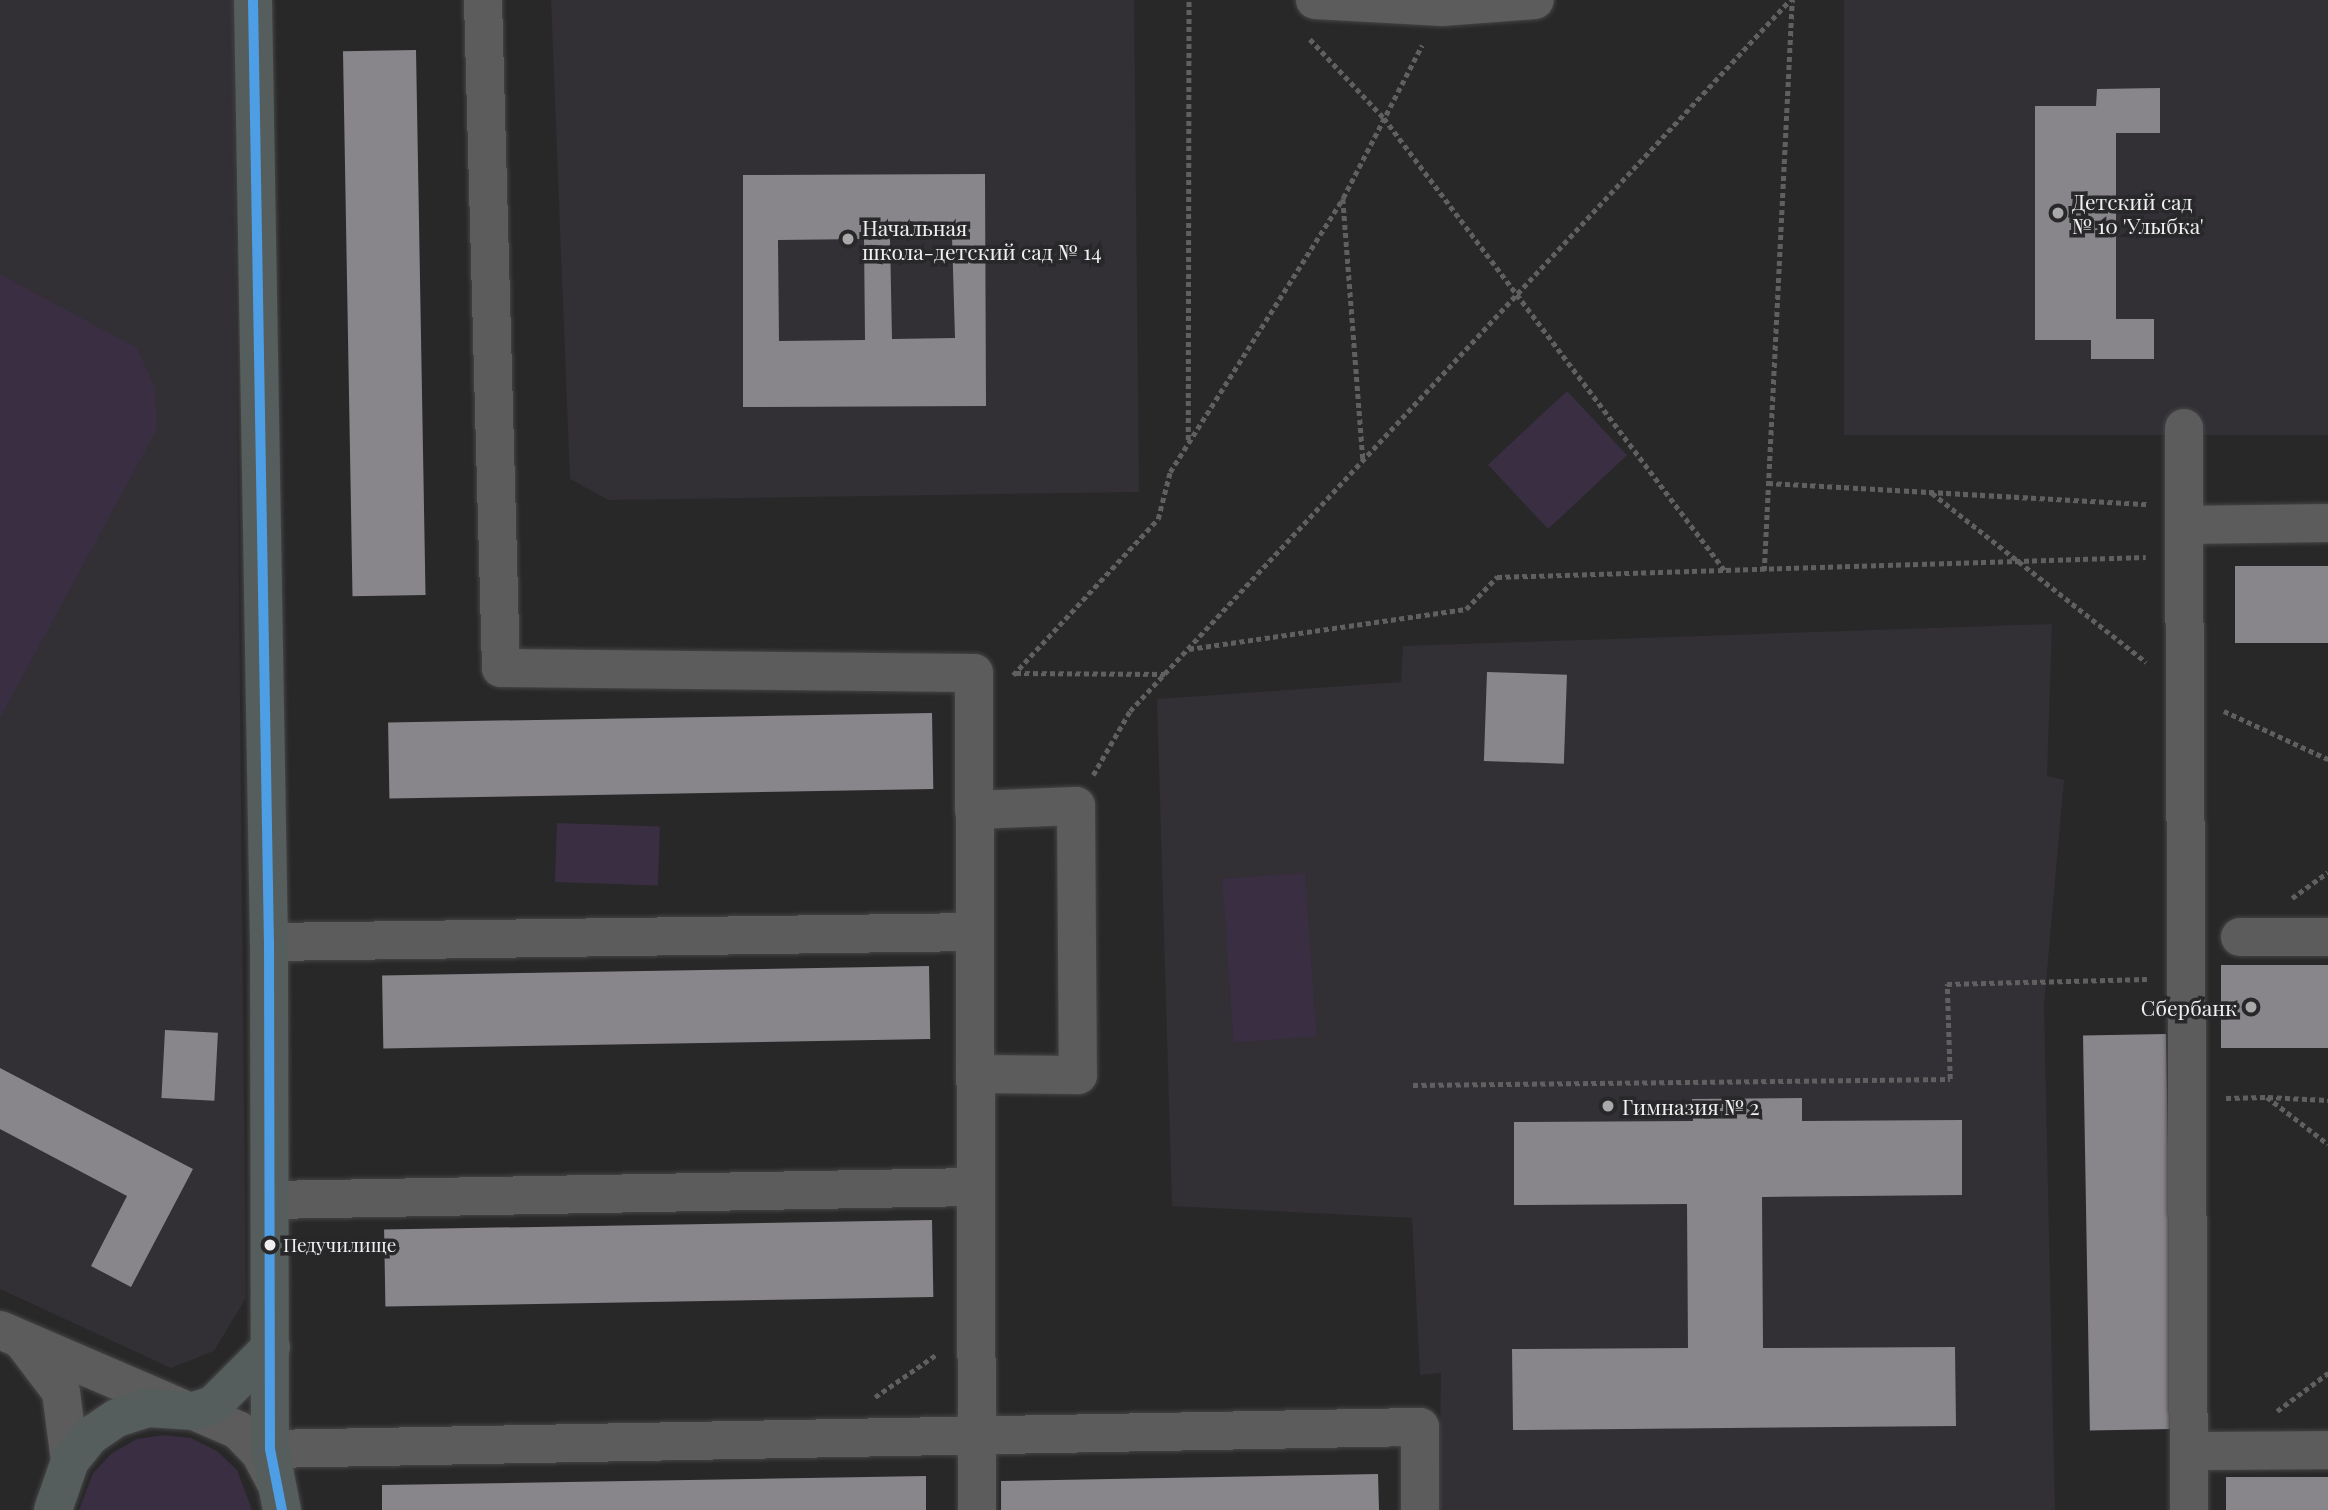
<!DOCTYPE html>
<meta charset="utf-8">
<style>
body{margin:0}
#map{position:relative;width:2328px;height:1510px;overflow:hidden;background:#282828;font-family:"Playfair Display",serif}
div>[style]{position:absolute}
.built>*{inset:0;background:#322f35;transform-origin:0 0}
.green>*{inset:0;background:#3a2e42;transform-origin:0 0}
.building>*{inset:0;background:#89868b;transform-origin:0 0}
.path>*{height:4.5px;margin-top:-2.25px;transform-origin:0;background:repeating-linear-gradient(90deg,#606061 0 5px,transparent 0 8.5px)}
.roads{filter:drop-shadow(0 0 2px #464546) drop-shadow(0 0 2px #464546)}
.minor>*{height:38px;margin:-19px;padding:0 19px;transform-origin:19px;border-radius:19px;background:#5c5c5d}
.major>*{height:38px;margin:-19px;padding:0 19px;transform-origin:19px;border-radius:19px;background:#555e5c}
.bus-1>*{height:10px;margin:-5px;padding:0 5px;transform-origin:5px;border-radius:5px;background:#4d9ee5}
.dots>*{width:19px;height:19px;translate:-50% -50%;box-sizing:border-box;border:4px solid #282729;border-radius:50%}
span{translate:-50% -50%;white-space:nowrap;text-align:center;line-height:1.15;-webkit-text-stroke:7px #282729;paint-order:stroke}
.bus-label{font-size:19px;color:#f0eff0}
.left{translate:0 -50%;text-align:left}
.poi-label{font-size:21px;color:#f0eff0}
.right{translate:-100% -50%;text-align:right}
</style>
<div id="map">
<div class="built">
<i style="clip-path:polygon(0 0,233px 0,246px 1298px,214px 1351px,171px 1368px,0 1289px)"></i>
<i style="clip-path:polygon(551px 0,1134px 0,1139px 492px,608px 500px,570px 479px)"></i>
<i style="left:1844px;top:0;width:484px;height:435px"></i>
<i style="clip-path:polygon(2052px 624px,2047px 776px,2064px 780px,2044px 1005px,2055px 1510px,1439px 1510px,1441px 1373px,1420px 1375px,1412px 1218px,1172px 1206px,1157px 699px,1401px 682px,1403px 646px)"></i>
</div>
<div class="green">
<i style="clip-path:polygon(0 274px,137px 348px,155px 388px,157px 429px,0 718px)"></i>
<i style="left:1567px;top:391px;width:88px;height:108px;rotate:47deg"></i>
<i style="left:557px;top:823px;width:103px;height:59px;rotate:2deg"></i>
<i style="left:1305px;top:873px;width:164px;height:83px;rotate:86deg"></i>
<i style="clip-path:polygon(164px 1435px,191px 1438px,217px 1451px,237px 1470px,252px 1510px,79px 1510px,93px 1473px,112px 1453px,137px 1439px)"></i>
</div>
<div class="building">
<i style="left:416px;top:50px;width:545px;height:73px;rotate:89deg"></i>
<i style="clip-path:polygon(2160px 88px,2160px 133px,2116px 133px,2116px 319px,2154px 319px,2154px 359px,2091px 359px,2091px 340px,2035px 340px,2035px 106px,2096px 106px,2097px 89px)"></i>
<i style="clip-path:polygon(evenodd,985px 174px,986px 406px,743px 407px,743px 175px,985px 174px,952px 236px,955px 338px,892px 339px,890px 238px,952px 236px,985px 174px,864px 239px,865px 340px,779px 341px,778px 240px,864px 239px)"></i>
<i style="left:2235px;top:566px;width:93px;height:77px"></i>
<i style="left:1487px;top:672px;width:80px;height:89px;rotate:2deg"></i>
<i style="left:932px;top:713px;width:76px;height:544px;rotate:89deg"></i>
<i style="left:2328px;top:965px;width:83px;height:107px;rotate:90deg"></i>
<i style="left:929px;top:966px;width:73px;height:547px;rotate:89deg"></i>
<i style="left:165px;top:1030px;width:53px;height:68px;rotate:3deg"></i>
<i style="left:2166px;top:1034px;width:395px;height:83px;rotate:89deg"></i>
<i style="clip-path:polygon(0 1068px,193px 1169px,131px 1287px,91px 1266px,127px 1196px,0 1129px)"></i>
<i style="clip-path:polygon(1802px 1098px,1802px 1121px,1962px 1120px,1962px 1195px,1762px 1197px,1763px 1348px,1955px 1347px,1956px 1426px,1513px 1430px,1512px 1349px,1688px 1348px,1687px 1204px,1514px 1205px,1514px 1122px,1693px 1121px,1692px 1099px)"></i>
<i style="left:932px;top:1220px;width:77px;height:548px;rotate:89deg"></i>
<i style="clip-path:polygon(1378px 1474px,1379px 1510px,1001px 1510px,1001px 1481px)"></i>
<i style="clip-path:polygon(926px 1476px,926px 1510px,382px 1510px,382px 1485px)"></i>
<i style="left:2328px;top:1477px;width:33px;height:102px;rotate:90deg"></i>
</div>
<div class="path">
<i style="left:1310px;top:39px;width:108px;rotate:46.9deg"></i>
<i style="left:1384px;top:118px;width:568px;rotate:53.01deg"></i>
<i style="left:1343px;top:199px;width:263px;rotate:85.6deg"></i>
<i style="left:1188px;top:440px;width:440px;rotate:-89.9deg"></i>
<i style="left:1768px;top:483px;width:381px;rotate:3.2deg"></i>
<i style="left:1932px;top:493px;width:273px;rotate:38.3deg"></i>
<i style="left:1764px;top:571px;width:572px;rotate:-87.19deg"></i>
<i style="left:1189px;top:649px;width:280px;rotate:-8.2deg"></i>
<i style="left:1466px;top:609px;width:45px;rotate:-45.9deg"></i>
<i style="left:1497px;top:577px;width:649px;rotate:-1.77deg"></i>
<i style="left:1016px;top:673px;width:149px;rotate:0.4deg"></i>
<i style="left:1013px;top:675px;width:213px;rotate:-47.1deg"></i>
<i style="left:1158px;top:519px;width:49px;rotate:-75.7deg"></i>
<i style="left:1170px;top:472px;width:324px;rotate:-57.7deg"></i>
<i style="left:1343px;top:198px;width:172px;rotate:-62.7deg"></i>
<i style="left:2224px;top:711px;width:115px;rotate:24.8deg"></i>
<i style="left:1093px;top:775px;width:74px;rotate:-60deg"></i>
<i style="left:1130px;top:711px;width:970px;rotate:-47.13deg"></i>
<i style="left:2292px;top:898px;width:44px;rotate:-35.8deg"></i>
<i style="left:1413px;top:1085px;width:537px;rotate:-0.64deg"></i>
<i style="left:1950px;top:1079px;width:95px;rotate:-91.8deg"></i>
<i style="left:1947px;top:984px;width:200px;rotate:-1.4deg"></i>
<i style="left:2268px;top:1097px;width:60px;rotate:2.9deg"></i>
<i style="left:2226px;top:1098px;width:41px;rotate:-1.4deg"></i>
<i style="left:2267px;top:1097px;width:77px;rotate:37.6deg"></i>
<i style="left:875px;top:1397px;width:75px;rotate:-34.7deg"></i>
<i style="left:2277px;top:1411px;width:64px;rotate:-36.7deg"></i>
</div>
<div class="roads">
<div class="minor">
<i style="left:483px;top:0;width:668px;rotate:88.46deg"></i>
<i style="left:501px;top:668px;width:473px;rotate:0.6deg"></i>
<i style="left:974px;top:673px;width:837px;rotate:89.79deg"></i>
<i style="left:1315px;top:0;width:127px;rotate:3.2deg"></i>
<i style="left:1442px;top:7px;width:93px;rotate:-4.3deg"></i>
<i style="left:2184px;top:428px;width:97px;rotate:90deg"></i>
<i style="left:974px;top:810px;width:102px;rotate:-2.2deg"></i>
<i style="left:1076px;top:806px;width:269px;rotate:89.6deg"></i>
<i style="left:1078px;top:1075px;width:103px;rotate:-179.4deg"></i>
<i style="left:2240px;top:937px;width:88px"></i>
<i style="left:269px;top:942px;width:705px;rotate:-0.81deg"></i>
<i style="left:271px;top:1200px;width:704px;rotate:-1.06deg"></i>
<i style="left:0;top:1330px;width:195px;rotate:23.3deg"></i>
<i style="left:24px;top:1343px;width:61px;rotate:52.9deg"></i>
<i style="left:61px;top:1392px;width:70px;rotate:82.6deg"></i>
<i style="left:194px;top:1411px;width:48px;rotate:23.4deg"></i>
<i style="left:238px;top:1430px;width:32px;rotate:46deg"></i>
<i style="left:260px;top:1453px;width:32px;rotate:62deg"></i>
<i style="left:270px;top:1449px;width:1150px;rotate:-1.1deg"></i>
<i style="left:1420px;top:1427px;width:83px;rotate:90deg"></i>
<i style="left:2189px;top:1451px;width:139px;rotate:-0.4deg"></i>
<i style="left:2189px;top:1510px;width:985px;rotate:-90.29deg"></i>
<i style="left:2184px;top:525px;width:144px;rotate:-0.8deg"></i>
</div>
<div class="major">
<i style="left:253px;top:0;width:942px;rotate:89.03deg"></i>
<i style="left:269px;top:942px;width:507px;rotate:89.89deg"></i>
<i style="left:270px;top:1449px;width:62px;rotate:78.9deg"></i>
<i style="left:53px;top:1510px;width:52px;rotate:-70.9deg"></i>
<i style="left:70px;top:1461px;width:32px;rotate:-51deg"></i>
<i style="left:90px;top:1436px;width:32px;rotate:-34deg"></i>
<i style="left:117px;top:1418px;width:32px;rotate:-18deg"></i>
<i style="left:147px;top:1408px;width:47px;rotate:3.7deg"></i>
<i style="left:194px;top:1411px;width:20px;rotate:-18deg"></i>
<i style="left:213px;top:1405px;width:82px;rotate:-45deg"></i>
</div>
</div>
<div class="bus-1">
<i style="left:253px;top:0;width:942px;rotate:89.03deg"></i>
<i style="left:269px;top:942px;width:507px;rotate:89.89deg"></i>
<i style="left:270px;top:1449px;width:62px;rotate:78.9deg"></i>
</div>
<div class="dots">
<i style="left:2058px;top:213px;background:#aaa9aa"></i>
<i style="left:848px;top:239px;background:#aaa9aa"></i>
<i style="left:2251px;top:1007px;background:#aaa9aa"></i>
<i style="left:1608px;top:1106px;background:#aaa9aa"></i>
<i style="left:270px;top:1245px;background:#f0eff0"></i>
</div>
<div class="bus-label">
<span class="left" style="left:283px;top:1245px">Педучилище</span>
</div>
<div class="poi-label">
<span class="left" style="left:2072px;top:213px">Детский сад<br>№ 10 'Улыбка'</span>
<span class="left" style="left:862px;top:239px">Начальная<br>школа-детский сад № 14</span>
<span class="right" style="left:2237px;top:1007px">Сбербанк</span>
<span class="left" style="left:1622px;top:1106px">Гимназия № 2</span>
</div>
</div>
